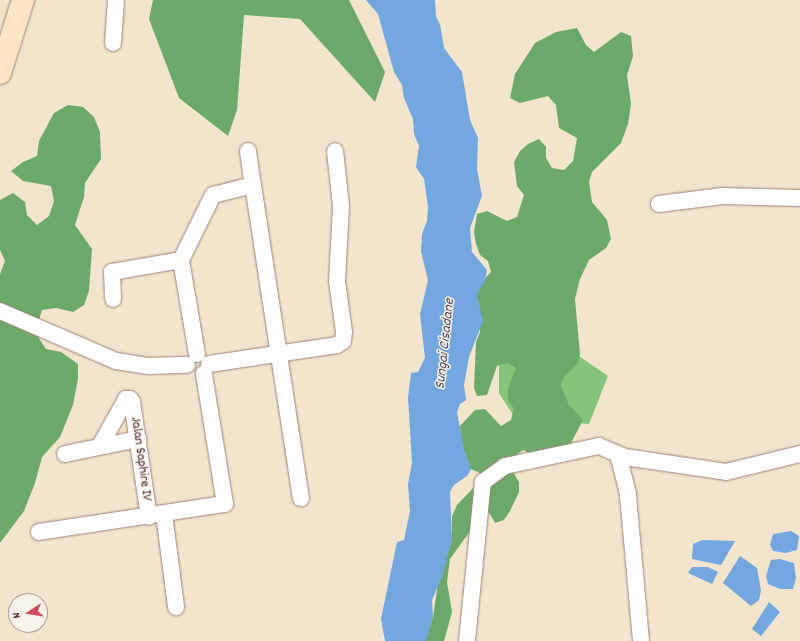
<!DOCTYPE html>
<style>
body{margin:0}
#map{position:relative;width:800px;height:641px;overflow:hidden;background:#f3e5cd;font-family:Dekko,sans-serif}
div>[style]{position:absolute}
.green>*{inset:0;background:#86c47b}
.forest>*{inset:0;background:#6caa6b}
.water>*{inset:0;background:#73a7e0}
.roads{filter:drop-shadow(0 0 1px #9e827c) drop-shadow(0 0 1px #9e827c)}
.minor>*{height:16px;margin:-8px;padding:0 8px;transform-origin:8px;border-radius:8px;background:#fff}
.secondary>*{height:22px;margin:-11px;padding:0 11px;transform-origin:11px;border-radius:11px;background:#ffe4c6}
span{translate:-50% -50%;white-space:nowrap;text-align:center;line-height:1.15;-webkit-text-stroke:3px #f7f3e8;paint-order:stroke}
.street-label{font-size:14px;color:#4a1f2b}
.water-label{font-size:15px;color:#584f6a;font-style:italic}
.north{position:absolute;left:8px;top:593px;width:40px;height:40px;box-sizing:border-box;background:#f7f3e8;border:1px solid #b29e9c;border-radius:50%;rotate:258deg;font-size:11px;font-weight:700;line-height:16px;text-align:center;color:#4a1f2b}
.north::after{content:'';display:block;margin:auto;width:14px;height:18px;background:#d1495b;clip-path:polygon(50% 0,100% 100%,50% 72%,0 100%)}
</style>
<div id="map">
<div class="green">
<i style="clip-path:polygon(573px 352px,608px 376px,589px 424px,515px 418px,499px 393px,499px 358px)"></i>
</div>
<div class="forest">
<i style="clip-path:polygon(153px 0,349px 0,385px 72px,375px 102px,300px 19px,244px 15px,237px 110px,228px 136px,179px 98px,149px 19px)"></i>
<i style="clip-path:polygon(577px 28px,586px 45px,594px 52px,621px 32px,631px 36px,633px 56px,627px 75px,631px 104px,628px 124px,621px 143px,592px 172px,589px 182px,592px 202px,607px 220px,611px 239px,606px 248px,589px 260px,580px 279px,575px 299px,580px 354px,578px 363px,564px 377px,561px 386px,569px 405px,583px 420px,568px 449px,543px 460px,523px 450px,515px 456px,509px 465px,519px 482px,519px 492px,510px 511px,504px 520px,495px 523px,490px 514px,481px 507px,468px 534px,450px 559px,447px 582px,452px 612px,444px 641px,425px 641px,433px 617px,438px 584px,452px 539px,452px 516px,457px 505px,477px 484px,480px 473px,471px 469px,464px 460px,460px 426px,475px 410px,485px 409px,501px 426px,511px 420px,514px 409px,508px 400px,508px 389px,516px 368px,507px 363px,497px 366px,487px 395px,477px 396px,474px 388px,476px 342px,480px 332px,476px 288px,491px 272px,488px 261px,480px 255px,476px 244px,474px 232px,477px 214px,487px 211px,507px 221px,517px 217px,524px 195px,517px 186px,514px 162px,520px 151px,528px 144px,539px 139px,546px 147px,546px 158px,552px 168px,564px 170px,573px 161px,577px 138px,559px 128px,556px 105px,548px 96px,520px 103px,510px 98px,515px 74px,535px 43px,556px 32px)"></i>
<i style="clip-path:polygon(68px 105px,83px 107px,94px 117px,100px 132px,101px 159px,85px 183px,84px 197px,75px 225px,92px 249px,89px 291px,84px 305px,73px 312px,56px 308px,42px 310px,38px 323px,38px 337px,46px 349px,61px 352px,78px 364px,78px 379px,73px 405px,60px 437px,42px 457px,35px 483px,24px 511px,0 543px,0 274px,5px 261px,0 250px,0 200px,13px 193px,25px 202px,27px 215px,37px 225px,49px 216px,54px 201px,51px 186px,23px 181px,11px 171px,23px 162px,37px 156px,39px 141px,54px 113px)"></i>
</div>
<div class="water">
<i style="clip-path:polygon(366px 0,435px 0,436px 17px,440px 24px,444px 48px,462px 72px,470px 120px,478px 138px,477px 169px,482px 196px,470px 228px,472px 252px,487px 270px,485px 281px,477px 295px,483px 321px,469px 357px,464px 385px,466px 400px,460px 404px,457px 412px,464px 449px,471px 469px,467px 476px,454px 485px,450px 492px,452px 539px,442px 577px,432px 600px,433px 617px,426px 641px,385px 641px,381px 619px,397px 542px,404px 540px,410px 511px,408px 484px,412px 463px,408px 397px,411px 373px,418px 372px,425px 358px,420px 314px,428px 280px,421px 252px,422px 234px,427px 221px,428px 207px,424px 179px,416px 167px,419px 146px,414px 134px,413px 119px,404px 98px,402px 85px,394px 72px,378px 14px)"></i>
<i style="clip-path:polygon(791px 531px,799px 536px,797px 550px,786px 553px,773px 551px,770px 545px,773px 534px)"></i>
<i style="clip-path:polygon(702px 540px,735px 541px,721px 565px,692px 559px,693px 544px)"></i>
<i style="clip-path:polygon(740px 556px,757px 568px,761px 590px,759px 600px,751px 606px,723px 583px)"></i>
<i style="clip-path:polygon(780px 559px,794px 563px,796px 578px,793px 589px,780px 589px,768px 584px,766px 576px,771px 560px)"></i>
<i style="clip-path:polygon(692px 567px,708px 567px,718px 572px,712px 584px,688px 573px)"></i>
<i style="clip-path:polygon(769px 602px,780px 612px,761px 636px,752px 629px)"></i>
</div>
<div class="roads">
<div class="minor">
<i style="left:113px;top:43px;width:43px;rotate:-86deg"></i>
<i style="left:248px;top:151px;width:34px;rotate:82deg"></i>
<i style="left:659px;top:204px;width:64px;rotate:-7.2deg"></i>
<i style="left:722px;top:196px;width:78px;rotate:1.5deg"></i>
<i style="left:113px;top:299px;width:27px;rotate:-92deg"></i>
<i style="left:112px;top:272px;width:70px;rotate:-9.9deg"></i>
<i style="left:0;top:311px;width:126px;rotate:23.3deg"></i>
<i style="left:116px;top:361px;width:33px;rotate:9deg"></i>
<i style="left:149px;top:366px;width:38px;rotate:-2deg"></i>
<i style="left:197px;top:354px;width:95px;rotate:-99.7deg"></i>
<i style="left:181px;top:260px;width:72px;rotate:-63.8deg"></i>
<i style="left:213px;top:195px;width:41px;rotate:-14deg"></i>
<i style="left:253px;top:185px;width:317px;rotate:81.3deg"></i>
<i style="left:209px;top:364px;width:129px;rotate:-8.4deg"></i>
<i style="left:337px;top:345px;width:7px;rotate:-34deg"></i>
<i style="left:343px;top:341px;width:9px;rotate:-84deg"></i>
<i style="left:344px;top:332px;width:51px;rotate:-97.8deg"></i>
<i style="left:337px;top:281px;width:75px;rotate:-86.9deg"></i>
<i style="left:341px;top:206px;width:55px;rotate:-96.2deg"></i>
<i style="left:100px;top:446px;width:54px;rotate:-61deg"></i>
<i style="left:126px;top:399px;width:4px"></i>
<i style="left:130px;top:399px;width:4px;rotate:56deg"></i>
<i style="left:132px;top:402px;width:116px;rotate:81.6deg"></i>
<i style="left:65px;top:454px;width:75px;rotate:-11.6deg"></i>
<i style="left:164px;top:514px;width:94px;rotate:82.6deg"></i>
<i style="left:39px;top:532px;width:188px;rotate:-8.6deg"></i>
<i style="left:225px;top:504px;width:132px;rotate:-99.2deg"></i>
<i style="left:467px;top:641px;width:160px;rotate:-84.3deg"></i>
<i style="left:483px;top:482px;width:27px;rotate:-36deg"></i>
<i style="left:505px;top:466px;width:96px;rotate:-12deg"></i>
<i style="left:599px;top:446px;width:28px;rotate:23deg"></i>
<i style="left:641px;top:641px;width:148px;rotate:-95.1deg"></i>
<i style="left:628px;top:494px;width:36px;rotate:-104deg"></i>
<i style="left:619px;top:459px;width:6px;rotate:-18deg"></i>
<i style="left:625px;top:457px;width:102px;rotate:8.4deg"></i>
<i style="left:726px;top:472px;width:76px;rotate:-13.7deg"></i>
</div>
<div class="secondary">
<i style="left:0;top:73px;width:77px;rotate:-72.5deg"></i>
</div>
</div>
<div class="street-label">
<span style="left:141px;top:459px;rotate:82deg">Jalan Saphire IV</span>
</div>
<div class="water-label">
<span style="left:446px;top:344px;rotate:-84deg">Sungai Cisadane</span>
</div>
<div class="north">N</div>
</div>
